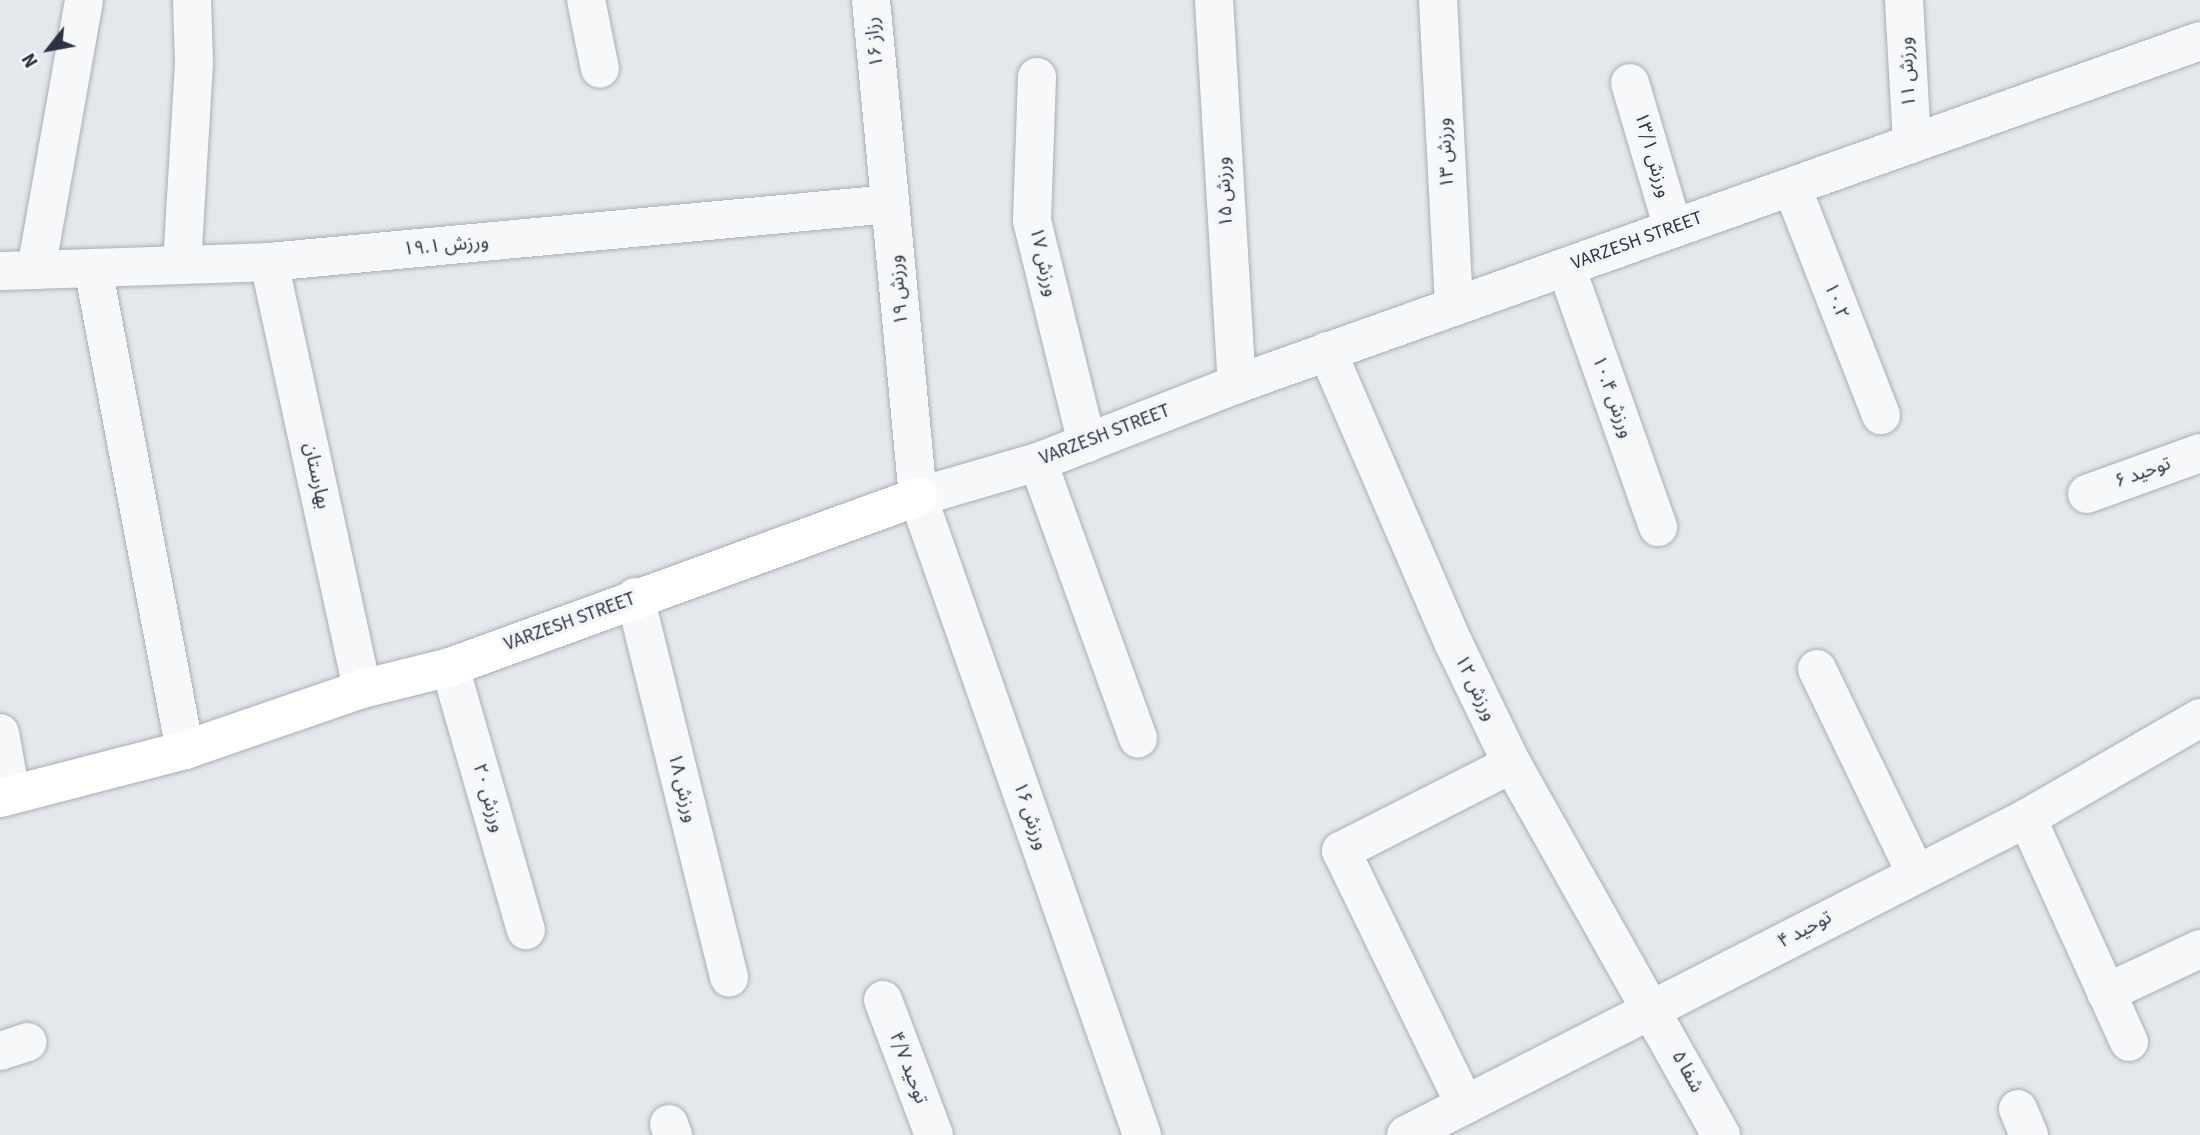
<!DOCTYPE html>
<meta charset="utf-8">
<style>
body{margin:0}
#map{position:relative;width:2200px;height:1135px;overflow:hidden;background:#e4e7ec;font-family:"Source Sans 3","Noto Sans Arabic",sans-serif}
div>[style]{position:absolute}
.roads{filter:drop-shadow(0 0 2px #a9aeb7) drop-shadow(0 0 2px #a9aeb7)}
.street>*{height:38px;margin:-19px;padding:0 19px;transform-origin:19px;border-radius:19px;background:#f7f8fa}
.secondary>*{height:38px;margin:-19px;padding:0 19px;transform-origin:19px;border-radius:19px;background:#fff}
span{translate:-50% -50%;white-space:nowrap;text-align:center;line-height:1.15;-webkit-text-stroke:7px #f4f6f9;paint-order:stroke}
.street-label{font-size:19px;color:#2b3445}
.north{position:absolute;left:14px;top:14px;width:70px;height:70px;-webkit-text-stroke:5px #f4f6f9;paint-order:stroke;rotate:239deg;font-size:19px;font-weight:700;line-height:28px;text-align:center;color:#2b3445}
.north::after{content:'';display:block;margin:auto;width:24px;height:32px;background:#2b3445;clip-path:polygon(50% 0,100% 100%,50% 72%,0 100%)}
</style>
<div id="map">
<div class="roads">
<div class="street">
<i style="left:586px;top:0;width:70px;rotate:78.5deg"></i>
<i style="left:871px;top:0;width:499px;rotate:84.6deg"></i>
<i style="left:918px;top:497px;width:676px;rotate:70.65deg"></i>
<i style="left:1214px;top:0;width:385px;rotate:86.6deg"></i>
<i style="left:1438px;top:0;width:307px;rotate:87deg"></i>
<i style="left:1904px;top:0;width:144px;rotate:86.8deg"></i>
<i style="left:1037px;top:77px;width:144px;rotate:92deg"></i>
<i style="left:1032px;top:221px;width:229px;rotate:76.1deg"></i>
<i style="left:1630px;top:83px;width:151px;rotate:73.5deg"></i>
<i style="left:1792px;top:187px;width:245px;rotate:68.7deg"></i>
<i style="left:269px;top:262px;width:437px;rotate:77.7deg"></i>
<i style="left:182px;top:265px;width:202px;rotate:-86.6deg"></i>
<i style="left:194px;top:63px;width:63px;rotate:-91.8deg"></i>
<i style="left:1566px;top:267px;width:276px;rotate:70.5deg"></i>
<i style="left:93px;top:268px;width:491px;rotate:79.2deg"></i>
<i style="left:36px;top:270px;width:274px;rotate:-79.9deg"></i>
<i style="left:0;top:271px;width:269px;rotate:-1.9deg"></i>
<i style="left:269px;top:262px;width:624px;rotate:-5.34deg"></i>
<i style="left:1327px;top:351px;width:317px;rotate:66.6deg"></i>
<i style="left:1453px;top:642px;width:136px;rotate:64.2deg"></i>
<i style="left:1512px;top:764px;width:426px;rotate:60.6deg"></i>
<i style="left:1038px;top:462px;width:294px;rotate:70.1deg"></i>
<i style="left:2087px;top:494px;width:120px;rotate:-19.9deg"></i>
<i style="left:918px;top:497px;width:125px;rotate:-16.3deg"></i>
<i style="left:1038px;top:462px;width:214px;rotate:-21.4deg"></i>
<i style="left:1237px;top:384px;width:1022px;rotate:-19.6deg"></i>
<i style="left:635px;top:597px;width:392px;rotate:76.1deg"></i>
<i style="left:450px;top:667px;width:274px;rotate:73.9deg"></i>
<i style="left:1817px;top:669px;width:225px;rotate:64.2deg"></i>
<i style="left:0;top:733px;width:62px;rotate:79.8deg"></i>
<i style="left:2027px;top:818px;width:246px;rotate:65.5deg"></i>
<i style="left:2106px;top:993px;width:104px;rotate:-25.1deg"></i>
<i style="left:883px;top:1000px;width:144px;rotate:69.3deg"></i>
<i style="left:0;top:1051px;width:29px;rotate:-18deg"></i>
<i style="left:1465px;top:1105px;width:283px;rotate:-116deg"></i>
<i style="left:1341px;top:851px;width:192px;rotate:-27deg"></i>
<i style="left:2018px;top:1109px;width:28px;rotate:67deg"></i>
<i style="left:669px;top:1124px;width:12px;rotate:70deg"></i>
<i style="left:1406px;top:1135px;width:697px;rotate:-27.04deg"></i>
<i style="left:2027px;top:818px;width:200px;rotate:-30deg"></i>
</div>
<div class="secondary">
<i style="left:0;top:798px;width:191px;rotate:-14.5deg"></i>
<i style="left:185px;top:750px;width:187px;rotate:-19deg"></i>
<i style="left:362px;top:689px;width:91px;rotate:-14deg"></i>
<i style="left:450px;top:667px;width:498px;rotate:-20deg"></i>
</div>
</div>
<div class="street-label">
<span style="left:875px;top:42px;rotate:-96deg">رزاز ۱۶</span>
<span style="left:1908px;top:72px;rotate:-93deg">ورزش ۱۱</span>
<span style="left:1446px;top:153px;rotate:-93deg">ورزش ۱۳</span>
<span style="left:1652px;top:155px;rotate:74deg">ورزش ۱۳/۱</span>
<span style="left:1225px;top:192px;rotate:-93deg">ورزش ۱۵</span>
<span style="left:1637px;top:241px;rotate:-20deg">VARZESH STREET</span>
<span style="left:446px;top:246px;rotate:-5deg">ورزش ۱۹.۱</span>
<span style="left:1043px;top:262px;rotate:77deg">ورزش ۱۷</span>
<span style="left:899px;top:290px;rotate:-95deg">ورزش ۱۹</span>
<span style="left:1836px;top:301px;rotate:69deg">۱۰.۲</span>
<span style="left:1612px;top:397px;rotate:70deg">ورزش ۱۰.۴</span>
<span style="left:1105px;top:435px;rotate:-21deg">VARZESH STREET</span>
<span style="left:2143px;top:473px;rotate:-20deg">توحید ۶</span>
<span style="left:316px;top:476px;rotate:78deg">بهارستان</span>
<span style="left:570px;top:622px;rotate:-20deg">VARZESH STREET</span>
<span style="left:1475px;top:688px;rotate:64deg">ورزش ۱۲</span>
<span style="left:682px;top:788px;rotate:76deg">ورزش ۱۸</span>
<span style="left:488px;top:798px;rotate:74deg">ورزش ۲۰</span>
<span style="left:1030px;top:816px;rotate:71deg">ورزش ۱۶</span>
<span style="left:1805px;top:930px;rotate:-28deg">توحید ۴</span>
<span style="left:908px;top:1068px;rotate:69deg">توحید ۴/۷</span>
<span style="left:1687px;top:1072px;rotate:61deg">شفا ۵</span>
</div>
<div class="north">N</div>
</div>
